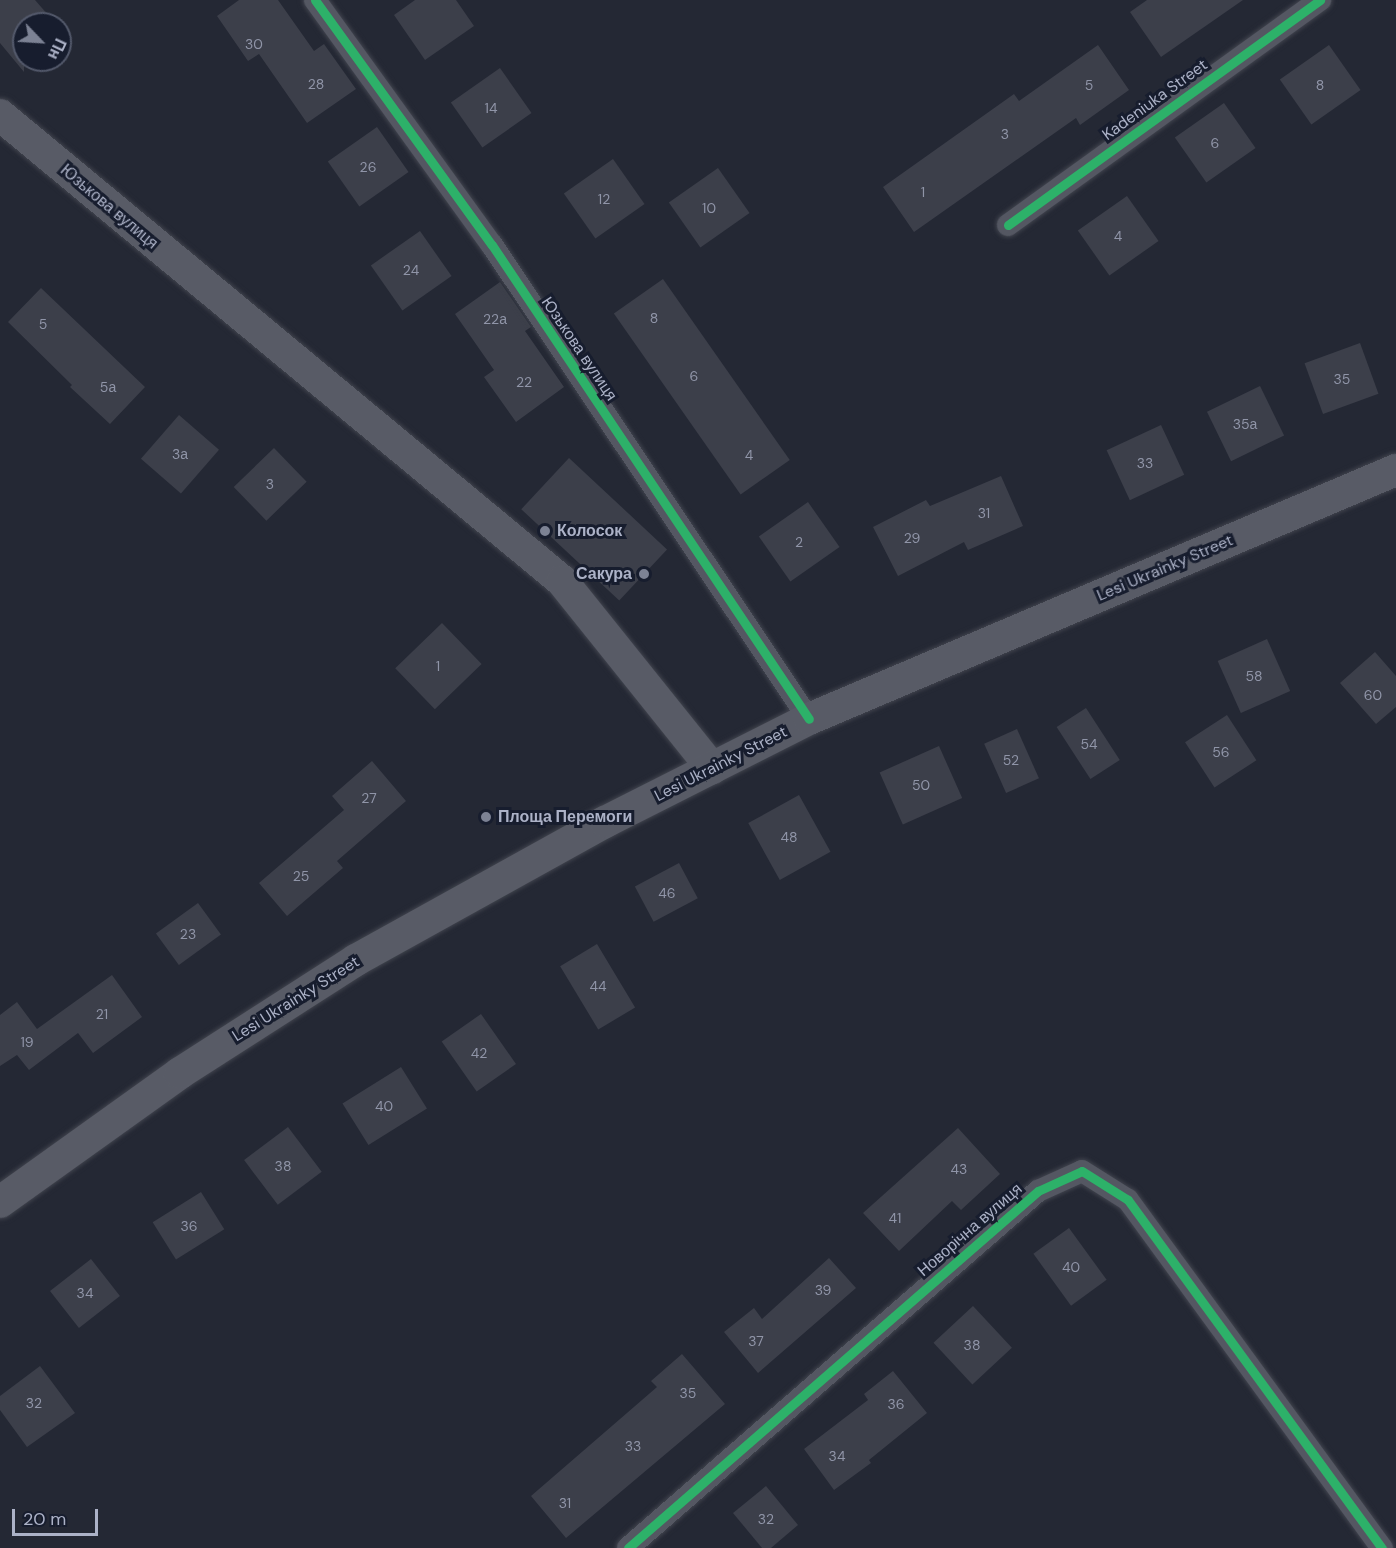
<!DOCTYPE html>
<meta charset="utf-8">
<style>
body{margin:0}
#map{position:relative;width:1396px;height:1548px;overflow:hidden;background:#242834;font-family:"DM Sans",sans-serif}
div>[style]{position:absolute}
.building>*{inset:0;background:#3c3f4a;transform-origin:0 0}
.roads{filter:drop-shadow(0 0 2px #40434d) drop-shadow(0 0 2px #40434d)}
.street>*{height:22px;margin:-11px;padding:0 11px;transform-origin:11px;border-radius:11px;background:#545762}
.secondary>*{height:32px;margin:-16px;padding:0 16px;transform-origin:16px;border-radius:16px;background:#585b66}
.cycleway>*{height:9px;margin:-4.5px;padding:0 4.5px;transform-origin:4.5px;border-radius:4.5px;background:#2db169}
.dots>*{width:16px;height:16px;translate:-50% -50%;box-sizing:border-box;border:3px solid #171d2e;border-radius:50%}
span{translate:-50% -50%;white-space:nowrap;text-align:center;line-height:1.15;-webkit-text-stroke:6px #171d2e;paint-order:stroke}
.number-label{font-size:14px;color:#9095a8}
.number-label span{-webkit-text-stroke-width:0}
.street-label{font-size:16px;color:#acb2c7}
.poi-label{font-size:16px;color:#acb2c7;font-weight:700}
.left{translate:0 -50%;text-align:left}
.right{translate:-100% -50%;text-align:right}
.north{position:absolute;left:12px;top:12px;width:60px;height:60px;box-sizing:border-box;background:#171d2e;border:2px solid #53596b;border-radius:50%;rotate:115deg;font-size:16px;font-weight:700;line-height:24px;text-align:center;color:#acb2c7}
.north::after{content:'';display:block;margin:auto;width:21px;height:27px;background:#7c8294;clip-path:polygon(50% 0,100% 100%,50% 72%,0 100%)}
.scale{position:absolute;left:12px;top:1509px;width:86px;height:27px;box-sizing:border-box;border:3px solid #acb2c7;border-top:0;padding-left:8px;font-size:18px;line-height:21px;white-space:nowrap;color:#acb2c7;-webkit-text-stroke:4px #171d2e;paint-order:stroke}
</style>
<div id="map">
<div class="building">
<i style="clip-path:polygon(0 0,35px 0,56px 24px,24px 24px,24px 72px,0 43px)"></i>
<i style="clip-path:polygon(239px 0,278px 0,314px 51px,324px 44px,356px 89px,307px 123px,259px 54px,248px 61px,217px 16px)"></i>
<i style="clip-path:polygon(415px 0,456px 0,474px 26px,425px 60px,394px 15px)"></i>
<i style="clip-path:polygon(1147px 0,1243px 0,1161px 57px,1130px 12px)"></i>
<i style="clip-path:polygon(1098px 45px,1129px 90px,1080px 125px,1076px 118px,914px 232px,883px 187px,1014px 94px,1019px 101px)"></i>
<i style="left:1329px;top:45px;width:55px;height:60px;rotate:55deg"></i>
<i style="left:500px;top:68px;width:55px;height:60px;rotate:55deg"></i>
<i style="left:1224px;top:103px;width:55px;height:60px;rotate:55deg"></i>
<i style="left:377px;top:127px;width:55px;height:60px;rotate:55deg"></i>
<i style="left:613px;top:159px;width:55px;height:60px;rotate:55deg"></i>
<i style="left:718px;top:168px;width:55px;height:60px;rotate:55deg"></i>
<i style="left:1127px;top:196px;width:55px;height:60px;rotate:55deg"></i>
<i style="left:420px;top:231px;width:55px;height:60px;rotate:55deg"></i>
<i style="left:663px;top:279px;width:221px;height:60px;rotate:55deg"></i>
<i style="clip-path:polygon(500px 282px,531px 327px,525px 331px,564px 387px,516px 422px,484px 377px,494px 370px,455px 314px)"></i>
<i style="clip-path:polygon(41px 288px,145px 387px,110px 424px,70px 387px,72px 385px,8px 322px)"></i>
<i style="left:1360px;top:343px;width:54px;height:59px;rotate:70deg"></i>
<i style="left:1260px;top:386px;width:55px;height:59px;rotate:64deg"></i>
<i style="left:179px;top:415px;width:53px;height:58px;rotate:41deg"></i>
<i style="left:1161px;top:425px;width:55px;height:60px;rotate:65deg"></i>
<i style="left:274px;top:448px;width:47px;height:56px;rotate:46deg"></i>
<i style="left:569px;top:458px;width:134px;height:70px;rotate:43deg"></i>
<i style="clip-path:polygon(1001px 476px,1023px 526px,968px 550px,964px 542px,898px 576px,873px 527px,926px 500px,930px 506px)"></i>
<i style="left:808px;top:502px;width:55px;height:60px;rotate:55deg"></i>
<i style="left:442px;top:623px;width:57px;height:65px;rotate:46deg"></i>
<i style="left:1267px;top:639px;width:57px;height:54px;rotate:66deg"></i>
<i style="clip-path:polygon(1375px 652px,1396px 676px,1396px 707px,1376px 724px,1340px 683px)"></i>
<i style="left:1086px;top:708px;width:62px;height:35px;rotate:57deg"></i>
<i style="left:1227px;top:715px;width:54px;height:50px;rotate:57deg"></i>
<i style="left:1017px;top:729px;width:54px;height:36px;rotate:66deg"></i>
<i style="left:939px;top:746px;width:57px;height:65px;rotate:66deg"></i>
<i style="clip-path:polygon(372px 761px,406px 801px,337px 861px,343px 868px,287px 916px,259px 883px,344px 810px,332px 796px)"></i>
<i style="left:799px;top:795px;width:65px;height:58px;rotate:61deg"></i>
<i style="left:679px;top:863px;width:40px;height:50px;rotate:62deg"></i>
<i style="left:198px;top:903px;width:39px;height:52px;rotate:54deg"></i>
<i style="left:597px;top:944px;width:74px;height:43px;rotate:59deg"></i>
<i style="clip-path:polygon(112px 975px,142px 1017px,93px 1053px,78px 1033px,29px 1070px,17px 1055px,0 1066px,0 1015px,17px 1002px,37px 1029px)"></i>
<i style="left:481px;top:1014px;width:61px;height:48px;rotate:55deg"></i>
<i style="left:401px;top:1067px;width:49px;height:69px;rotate:58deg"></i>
<i style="left:288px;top:1127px;width:56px;height:55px;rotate:53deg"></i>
<i style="clip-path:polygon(958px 1128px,1000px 1174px,961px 1210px,952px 1201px,899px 1251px,863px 1213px)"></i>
<i style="left:201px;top:1192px;width:44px;height:57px;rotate:58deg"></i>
<i style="left:1069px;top:1228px;width:64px;height:44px;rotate:54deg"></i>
<i style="clip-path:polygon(829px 1258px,856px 1288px,758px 1373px,724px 1332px,754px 1308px,762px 1319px)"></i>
<i style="left:91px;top:1259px;width:47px;height:52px;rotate:52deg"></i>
<i style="left:973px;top:1306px;width:57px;height:54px;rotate:47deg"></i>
<i style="clip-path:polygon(682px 1354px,725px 1404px,566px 1538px,531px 1496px,657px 1387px,651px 1381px)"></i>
<i style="clip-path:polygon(40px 1366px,75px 1413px,27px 1447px,0 1410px,0 1396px)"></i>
<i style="clip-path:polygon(893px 1371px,927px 1413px,869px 1460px,871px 1463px,834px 1490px,804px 1449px,868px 1400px,864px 1394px)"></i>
<i style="clip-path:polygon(766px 1486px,798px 1525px,771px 1548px,762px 1548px,733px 1513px)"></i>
</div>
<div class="roads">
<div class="street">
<i style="left:315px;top:0;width:302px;rotate:54.2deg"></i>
<i style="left:492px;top:245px;width:570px;rotate:56.23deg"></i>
<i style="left:1008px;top:225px;width:385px;rotate:-35.8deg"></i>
<i style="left:628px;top:1548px;width:544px;rotate:-41.05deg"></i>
<i style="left:1038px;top:1191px;width:48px;rotate:-24.4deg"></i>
<i style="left:1082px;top:1171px;width:54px;rotate:32.2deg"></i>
<i style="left:1128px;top:1200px;width:431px;rotate:53.9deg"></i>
</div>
<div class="secondary">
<i style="left:0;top:115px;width:730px;rotate:39.66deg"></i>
<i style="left:562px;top:581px;width:240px;rotate:51.3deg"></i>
<i style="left:0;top:1202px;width:221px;rotate:-35.6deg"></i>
<i style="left:180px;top:1073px;width:209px;rotate:-32.7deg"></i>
<i style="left:356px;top:960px;width:285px;rotate:-29deg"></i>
<i style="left:605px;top:822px;width:229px;rotate:-26.8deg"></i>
<i style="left:809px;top:719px;width:638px;rotate:-22.99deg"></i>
</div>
</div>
<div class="cycleway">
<i style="left:315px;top:0;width:302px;rotate:54.2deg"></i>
<i style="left:492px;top:245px;width:570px;rotate:56.23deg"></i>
<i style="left:1008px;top:225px;width:385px;rotate:-35.8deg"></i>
<i style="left:628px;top:1548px;width:544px;rotate:-41.05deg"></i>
<i style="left:1038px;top:1191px;width:48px;rotate:-24.4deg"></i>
<i style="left:1082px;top:1171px;width:54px;rotate:32.2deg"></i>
<i style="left:1128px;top:1200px;width:431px;rotate:53.9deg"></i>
</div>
<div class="dots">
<i style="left:545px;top:531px;background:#7c8294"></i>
<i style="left:644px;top:574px;background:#7c8294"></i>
<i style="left:486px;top:817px;background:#7c8294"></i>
</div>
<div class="number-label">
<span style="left:254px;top:44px">30</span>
<span style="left:316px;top:84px">28</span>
<span style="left:1089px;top:85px">5</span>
<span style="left:1320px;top:85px">8</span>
<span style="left:491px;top:108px">14</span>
<span style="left:1005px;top:134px">3</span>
<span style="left:1215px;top:143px">6</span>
<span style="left:368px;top:167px">26</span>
<span style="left:923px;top:192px">1</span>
<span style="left:604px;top:199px">12</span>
<span style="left:709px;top:208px">10</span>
<span style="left:1118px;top:236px">4</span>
<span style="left:411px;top:270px">24</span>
<span style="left:654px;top:318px">8</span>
<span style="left:495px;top:319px">22а</span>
<span style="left:43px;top:324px">5</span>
<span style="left:694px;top:376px">6</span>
<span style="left:1342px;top:379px">35</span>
<span style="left:524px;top:382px">22</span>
<span style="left:108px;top:387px">5а</span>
<span style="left:1245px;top:424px">35а</span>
<span style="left:180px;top:454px">3а</span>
<span style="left:749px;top:455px">4</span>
<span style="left:1145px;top:463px">33</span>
<span style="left:270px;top:484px">3</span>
<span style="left:984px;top:513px">31</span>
<span style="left:912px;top:538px">29</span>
<span style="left:799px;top:542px">2</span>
<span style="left:438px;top:666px">1</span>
<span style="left:1254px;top:676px">58</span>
<span style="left:1373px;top:695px">60</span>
<span style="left:1089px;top:744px">54</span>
<span style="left:1221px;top:752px">56</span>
<span style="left:1011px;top:760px">52</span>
<span style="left:921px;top:785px">50</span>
<span style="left:369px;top:798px">27</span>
<span style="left:789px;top:837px">48</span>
<span style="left:301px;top:876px">25</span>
<span style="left:667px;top:893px">46</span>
<span style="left:188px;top:934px">23</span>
<span style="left:598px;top:986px">44</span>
<span style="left:102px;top:1014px">21</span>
<span style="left:27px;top:1042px">19</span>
<span style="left:479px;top:1053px">42</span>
<span style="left:384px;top:1106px">40</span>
<span style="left:283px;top:1166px">38</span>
<span style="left:959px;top:1169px">43</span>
<span style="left:895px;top:1218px">41</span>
<span style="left:189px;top:1226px">36</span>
<span style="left:1071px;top:1267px">40</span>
<span style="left:823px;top:1290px">39</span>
<span style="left:85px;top:1293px">34</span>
<span style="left:756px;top:1341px">37</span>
<span style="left:972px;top:1345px">38</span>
<span style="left:688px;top:1393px">35</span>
<span style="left:34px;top:1403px">32</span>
<span style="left:896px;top:1404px">36</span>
<span style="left:633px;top:1446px">33</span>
<span style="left:837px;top:1456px">34</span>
<span style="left:565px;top:1503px">31</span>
<span style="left:766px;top:1519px">32</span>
</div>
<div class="street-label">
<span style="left:1155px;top:100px;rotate:-36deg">Kadeniuka Street</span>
<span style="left:109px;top:207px;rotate:40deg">Юзькова вулиця</span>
<span style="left:579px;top:349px;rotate:56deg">Юзькова вулиця</span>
<span style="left:1165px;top:568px;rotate:-23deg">Lesi Ukrainky Street</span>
<span style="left:721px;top:764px;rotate:-27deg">Lesi Ukrainky Street</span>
<span style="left:296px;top:999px;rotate:-32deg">Lesi Ukrainky Street</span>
<span style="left:970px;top:1230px;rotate:-41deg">Новорічна вулиця</span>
</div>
<div class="poi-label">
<span class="left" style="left:557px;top:531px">Колосок</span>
<span class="right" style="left:632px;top:574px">Сакура</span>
<span class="left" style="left:498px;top:817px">Площа Перемоги</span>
</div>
<div class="north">Пн</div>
<div class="scale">20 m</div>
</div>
